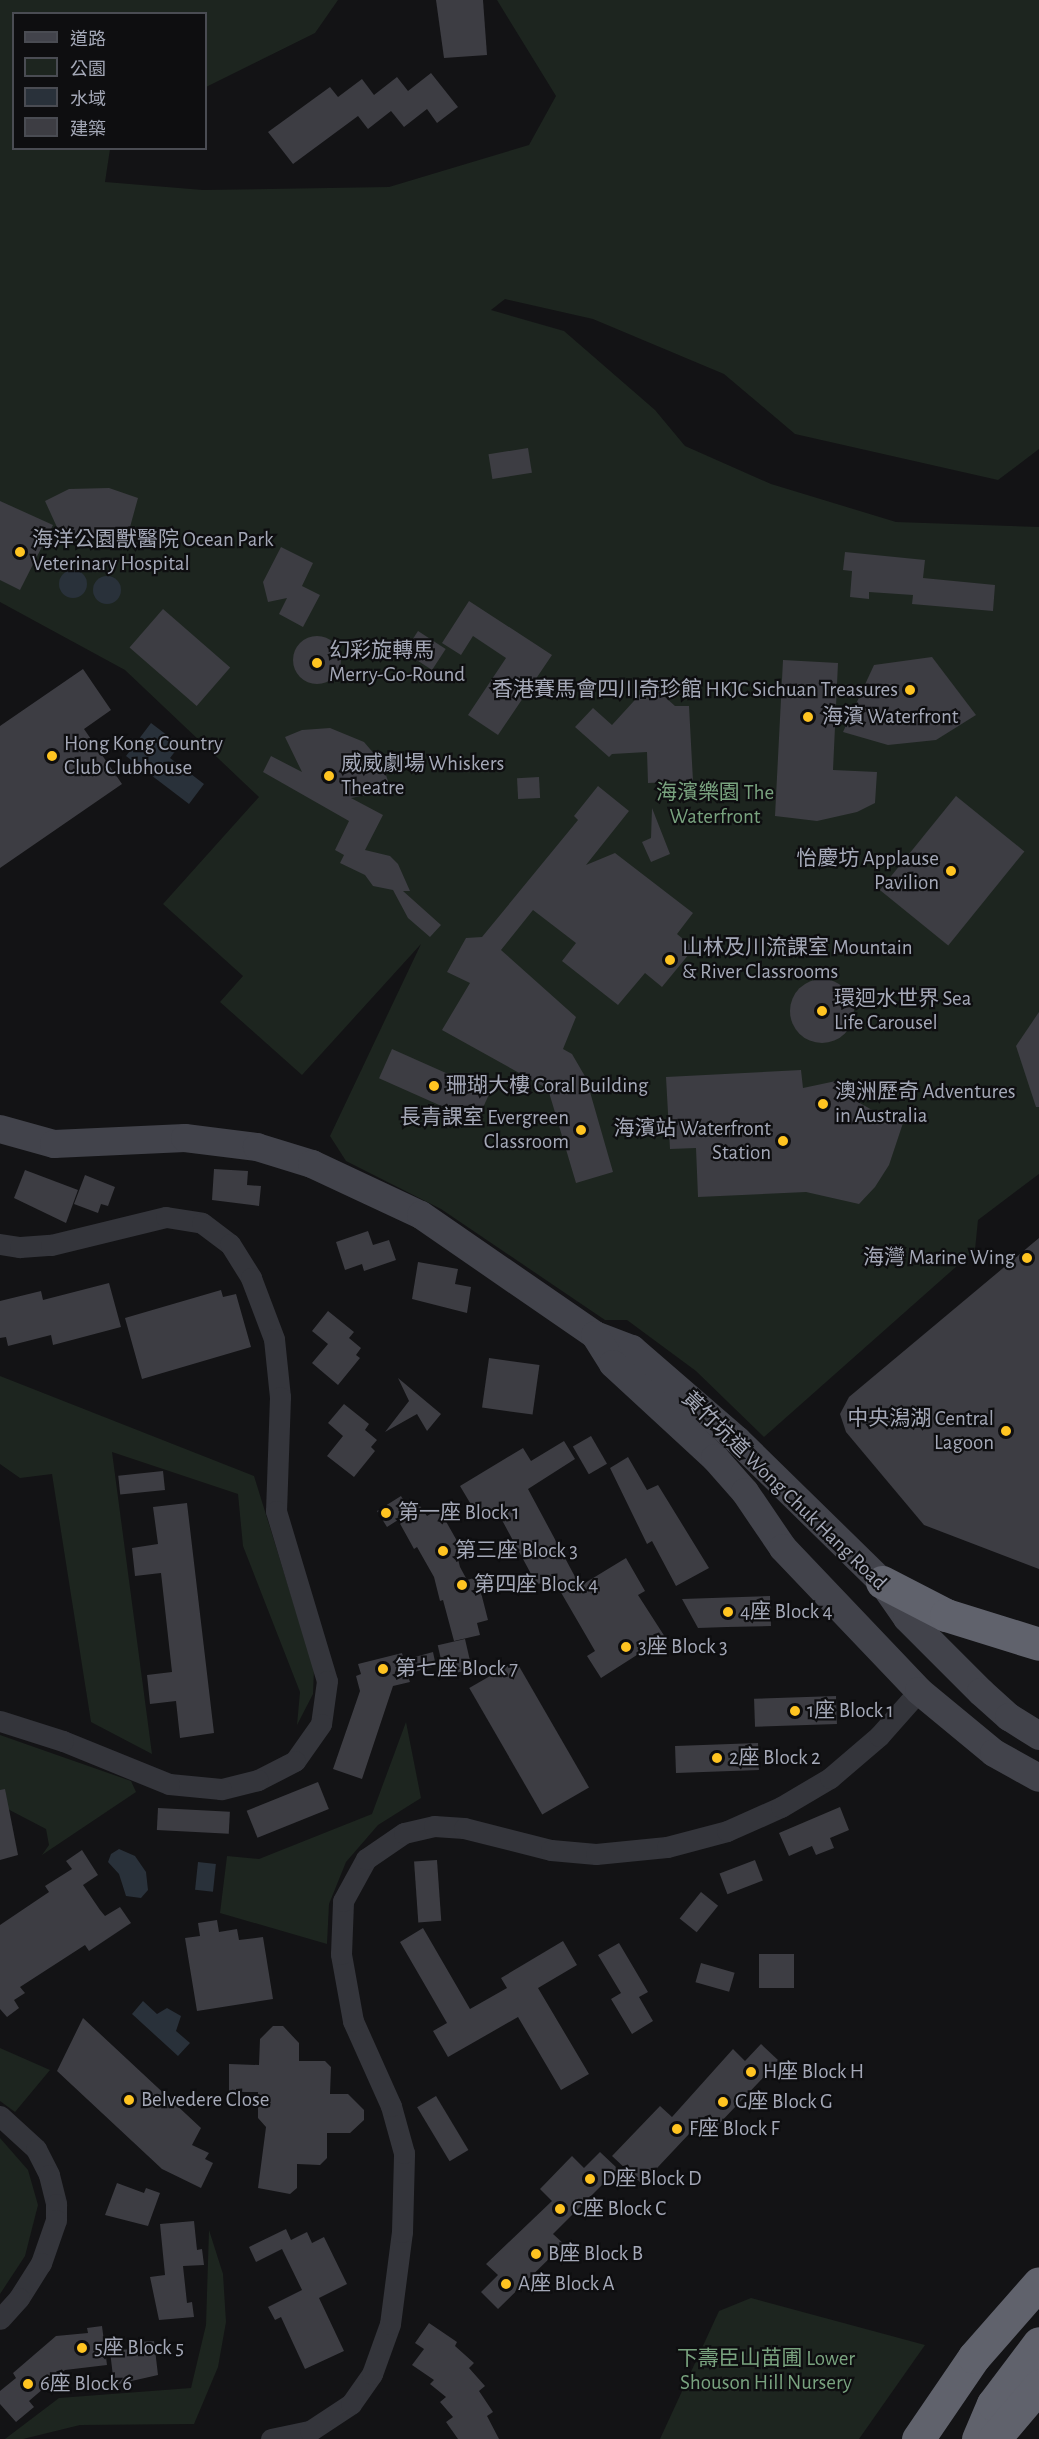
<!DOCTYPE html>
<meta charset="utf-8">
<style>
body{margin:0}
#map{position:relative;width:1039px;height:2439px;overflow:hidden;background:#131315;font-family:"Alegreya Sans","Noto Sans TC",sans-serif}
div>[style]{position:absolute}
.green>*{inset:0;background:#1d251f}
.water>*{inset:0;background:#29313a;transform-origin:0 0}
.round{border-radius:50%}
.building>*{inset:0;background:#3d3d43;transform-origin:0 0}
.street>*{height:21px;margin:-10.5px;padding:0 10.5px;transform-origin:10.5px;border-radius:10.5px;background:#34353b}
.secondary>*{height:28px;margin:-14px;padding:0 14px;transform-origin:14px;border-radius:14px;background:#42434b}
.highway>*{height:33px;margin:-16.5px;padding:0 16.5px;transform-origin:16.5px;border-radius:16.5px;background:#60626c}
.dots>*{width:16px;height:16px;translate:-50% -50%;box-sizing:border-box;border:3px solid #0e0e10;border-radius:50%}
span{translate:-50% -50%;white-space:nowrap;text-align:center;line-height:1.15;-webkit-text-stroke:4.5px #0e0e10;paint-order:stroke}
.poi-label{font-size:21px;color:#a4a8b7}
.left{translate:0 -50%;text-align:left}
.right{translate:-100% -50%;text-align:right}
.park-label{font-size:21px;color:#79a37f}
.street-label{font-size:21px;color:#a4a8b7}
.legend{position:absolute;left:12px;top:12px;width:195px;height:138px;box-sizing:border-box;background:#0e0e10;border:2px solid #4a4c53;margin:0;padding:8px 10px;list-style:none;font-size:18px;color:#a4a8b7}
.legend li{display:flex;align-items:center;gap:12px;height:30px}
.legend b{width:30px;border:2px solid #4a4c53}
</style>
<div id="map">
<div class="green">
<i style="clip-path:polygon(0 0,338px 0,315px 33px,206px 87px,206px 14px,14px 14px,14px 148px,110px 149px,105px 182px,203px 190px,389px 187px,529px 145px,556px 96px,497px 0,1039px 0,1039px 449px,998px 480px,795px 434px,724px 374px,593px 319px,505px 299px,491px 310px,564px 331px,655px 410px,685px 446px,771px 484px,896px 522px,1039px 527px,1039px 1174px,978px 1220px,975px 1250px,764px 1437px,696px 1371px,627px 1320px,605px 1320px,441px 1209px,346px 1161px,330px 1136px,421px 944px,302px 1075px,220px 1002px,243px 976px,163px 904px,259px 797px,125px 670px,0 602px)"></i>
<i style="clip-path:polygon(0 1376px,254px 1476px,314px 1669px,313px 1694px,297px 1725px,300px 1692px,243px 1546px,238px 1494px,112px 1452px,152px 1754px,91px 1722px,52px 1474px,20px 1478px,0 1464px)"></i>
<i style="clip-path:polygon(406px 1722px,421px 1798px,378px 1825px,346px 1862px,329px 1904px,327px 1944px,220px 1913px,227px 1856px,259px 1859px,372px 1814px)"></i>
<i style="clip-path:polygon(0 1735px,131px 1781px,136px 1792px,42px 1855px,49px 1845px,46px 1829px,0 1805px)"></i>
<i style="clip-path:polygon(0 2048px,50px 2070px,15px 2112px,0 2101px)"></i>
<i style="clip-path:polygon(0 2138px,28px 2170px,38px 2205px,25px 2256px,0 2294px)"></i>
<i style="clip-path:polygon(209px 2230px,223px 2274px,226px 2322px,218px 2367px,194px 2424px,80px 2425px,23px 2439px,5px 2439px,59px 2398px,191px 2388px,206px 2325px)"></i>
<i style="clip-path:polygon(751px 2298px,925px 2345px,859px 2439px,660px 2439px,719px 2311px)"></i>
</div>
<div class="water">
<i class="round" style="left:59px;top:570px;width:28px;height:28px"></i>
<i class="round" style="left:93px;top:576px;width:28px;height:28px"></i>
<i style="clip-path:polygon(151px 723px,180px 745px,170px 758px,204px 784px,189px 804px,126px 756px)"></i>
<i style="clip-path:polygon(119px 1849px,135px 1856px,146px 1872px,148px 1890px,141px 1898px,126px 1896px,119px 1874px,108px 1862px,111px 1854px)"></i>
<i style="left:198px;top:1862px;width:18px;height:28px;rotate:6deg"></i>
<i style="clip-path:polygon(143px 2001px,157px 2014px,167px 2008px,181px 2016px,176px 2031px,190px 2043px,178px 2056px,132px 2014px)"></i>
</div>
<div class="building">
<i style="clip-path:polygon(436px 0,483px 0,487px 55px,444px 58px)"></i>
<i style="clip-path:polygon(431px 73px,458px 107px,437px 123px,427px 109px,404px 127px,391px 111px,368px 129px,358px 116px,293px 164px,268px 132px,330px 87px,338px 97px,362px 79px,374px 95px,397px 77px,408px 91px)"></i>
<i style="left:528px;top:448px;width:25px;height:40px;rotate:81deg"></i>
<i style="clip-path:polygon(109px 488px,138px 498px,127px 538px,84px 537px,66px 547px,45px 501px,69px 489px)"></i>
<i style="clip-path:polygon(0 501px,53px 525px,20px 590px,0 580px)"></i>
<i style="clip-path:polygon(281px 547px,313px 563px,302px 586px,320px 595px,303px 627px,279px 614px,287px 598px,268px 602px,263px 582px)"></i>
<i style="clip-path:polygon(845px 552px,925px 560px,923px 578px,995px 585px,993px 611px,912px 604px,913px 595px,869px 592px,869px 599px,850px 597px,852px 571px,843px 570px)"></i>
<i style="clip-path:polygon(469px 601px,552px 655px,498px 735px,468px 715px,506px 658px,473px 636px,461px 655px,442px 643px)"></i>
<i style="left:163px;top:609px;width:89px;height:51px;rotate:41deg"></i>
<i style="left:418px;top:631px;width:33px;height:25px;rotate:33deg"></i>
<i class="round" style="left:293px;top:636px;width:48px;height:48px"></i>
<i style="clip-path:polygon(932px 657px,976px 715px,936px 740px,888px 745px,843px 732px,874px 665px)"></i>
<i style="clip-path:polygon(783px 660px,838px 663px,833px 770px,877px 772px,875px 803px,857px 812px,817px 821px,775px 816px)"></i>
<i style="clip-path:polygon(83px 669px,111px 710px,84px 729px,122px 784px,0 868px,0 726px)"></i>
<i style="clip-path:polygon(655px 688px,675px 706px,689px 706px,693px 781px,648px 783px,647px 752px,612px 754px,609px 757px,575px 727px,593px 708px,612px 725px,644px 690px,649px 694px)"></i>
<i style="clip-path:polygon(330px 728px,364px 742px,382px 763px,391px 790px,351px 798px,383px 815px,365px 850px,390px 856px,398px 864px,410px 891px,403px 891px,441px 925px,430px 937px,408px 918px,393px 890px,373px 886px,365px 875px,340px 863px,344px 855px,335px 850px,349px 821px,263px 772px,271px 756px,302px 772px,285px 737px,302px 730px)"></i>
<i style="left:539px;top:777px;width:21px;height:22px;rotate:87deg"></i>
<i style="clip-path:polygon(598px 786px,629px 811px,586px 865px,615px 853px,693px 913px,677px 934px,694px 948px,662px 987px,645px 973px,618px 1005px,562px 961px,576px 943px,533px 910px,501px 950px,576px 1017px,563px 1049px,572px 1054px,586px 1078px,613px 1172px,576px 1183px,548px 1089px,442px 1030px,470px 983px,447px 972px,466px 938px,482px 937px,578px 820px,574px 816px)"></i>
<i style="left:956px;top:796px;width:88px;height:121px;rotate:39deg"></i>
<i style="clip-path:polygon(652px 808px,670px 854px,651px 862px,642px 842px,651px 838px)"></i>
<i class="round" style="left:790px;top:979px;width:64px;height:64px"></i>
<i style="clip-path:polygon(1039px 1012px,1039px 1107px,1036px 1107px,1016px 1046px)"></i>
<i style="left:392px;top:1049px;width:107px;height:32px;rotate:24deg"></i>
<i style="clip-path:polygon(801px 1070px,803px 1088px,836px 1081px,851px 1098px,888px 1119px,904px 1120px,889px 1165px,875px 1187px,859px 1204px,806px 1192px,698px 1197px,696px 1148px,670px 1149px,666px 1077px)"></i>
<i style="clip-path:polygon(214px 1169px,248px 1171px,247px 1185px,261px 1186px,259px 1206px,212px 1200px)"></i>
<i style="clip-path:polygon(25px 1170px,78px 1190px,66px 1223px,14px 1198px)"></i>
<i style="clip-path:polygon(85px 1175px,115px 1187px,108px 1206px,101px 1204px,98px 1213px,74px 1204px)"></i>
<i style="clip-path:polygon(368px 1231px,373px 1245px,389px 1240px,396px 1260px,364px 1271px,362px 1264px,345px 1270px,336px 1242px)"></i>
<i style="clip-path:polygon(1039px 1238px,1039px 1569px,924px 1525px,846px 1432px,840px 1414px,849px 1397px)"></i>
<i style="clip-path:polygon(418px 1262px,458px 1269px,455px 1284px,471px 1287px,467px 1313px,412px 1299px)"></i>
<i style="clip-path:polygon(109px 1283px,121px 1327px,53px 1345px,51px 1335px,8px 1346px,6px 1337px,0 1338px,0 1301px,41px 1291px,43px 1300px)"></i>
<i style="clip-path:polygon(221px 1290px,223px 1297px,236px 1294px,251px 1347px,142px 1379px,125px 1318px)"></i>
<i style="clip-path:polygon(328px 1311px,354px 1332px,349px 1338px,361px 1348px,356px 1355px,360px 1358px,338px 1385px,312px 1363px,328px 1344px,312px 1331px)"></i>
<i style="left:489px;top:1358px;width:51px;height:50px;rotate:8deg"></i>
<i style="clip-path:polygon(398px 1378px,441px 1414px,427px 1431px,417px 1414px,385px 1432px,409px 1401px)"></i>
<i style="clip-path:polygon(344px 1404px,369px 1424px,365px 1430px,377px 1440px,371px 1447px,375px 1451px,354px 1477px,327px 1456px,343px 1436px,328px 1423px)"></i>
<i style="left:591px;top:1436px;width:32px;height:21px;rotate:60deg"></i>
<i style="clip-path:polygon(564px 1441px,575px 1459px,528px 1489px,580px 1586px,626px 1558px,645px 1591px,638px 1595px,665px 1637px,601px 1678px,587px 1656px,595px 1651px,552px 1577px,537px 1585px,496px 1509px,479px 1518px,460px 1486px,523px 1448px,531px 1461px)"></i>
<i style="clip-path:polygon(628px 1457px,647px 1490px,658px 1485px,709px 1568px,676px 1586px,652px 1541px,647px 1544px,610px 1468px)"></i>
<i style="left:163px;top:1471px;width:19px;height:45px;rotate:84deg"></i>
<i style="clip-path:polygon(401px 1496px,410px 1512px,420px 1506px,427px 1516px,439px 1509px,461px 1548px,456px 1551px,460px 1567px,467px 1580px,477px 1577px,488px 1620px,477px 1623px,480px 1635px,454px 1641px,443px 1600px,440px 1601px,434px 1577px,417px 1547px,414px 1549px,398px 1520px,387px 1527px,377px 1511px)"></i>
<i style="clip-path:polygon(187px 1503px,214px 1733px,180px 1738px,176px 1701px,150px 1704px,147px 1675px,172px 1672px,161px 1573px,135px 1576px,132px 1548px,158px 1544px,153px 1507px)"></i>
<i style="clip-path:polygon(770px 1596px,771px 1626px,727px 1627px,698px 1628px,682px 1599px)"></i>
<i style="left:465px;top:1639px;width:31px;height:28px;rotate:77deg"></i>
<i style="clip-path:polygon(433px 1652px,436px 1666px,407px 1674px,410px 1682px,393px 1686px,362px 1779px,333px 1769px,360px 1691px,356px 1676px,361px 1674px,358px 1664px,402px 1653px,404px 1660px)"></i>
<i style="left:516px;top:1661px;width:146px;height:54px;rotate:60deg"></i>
<i style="left:836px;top:1696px;width:28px;height:82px;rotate:88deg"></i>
<i style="left:758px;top:1743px;width:27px;height:83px;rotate:88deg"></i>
<i style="left:318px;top:1782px;width:29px;height:77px;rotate:68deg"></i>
<i style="clip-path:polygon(5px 1789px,18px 1855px,0 1860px,0 1790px)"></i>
<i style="clip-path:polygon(840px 1807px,849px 1830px,830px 1838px,834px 1848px,816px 1855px,812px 1846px,789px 1856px,779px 1833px)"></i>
<i style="left:158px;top:1808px;width:72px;height:22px;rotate:3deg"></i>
<i style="clip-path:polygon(82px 1850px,98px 1875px,83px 1885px,100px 1910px,105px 1916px,120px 1907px,131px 1923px,89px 1951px,85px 1945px,20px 1987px,25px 1993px,14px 2000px,19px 2008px,7px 2017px,0 2009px,0 1925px,49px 1892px,45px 1886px,72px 1869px,66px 1861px)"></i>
<i style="left:437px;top:1860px;width:61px;height:23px;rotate:86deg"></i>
<i style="left:755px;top:1860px;width:22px;height:38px;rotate:69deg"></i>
<i style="left:701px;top:1892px;width:22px;height:34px;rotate:39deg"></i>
<i style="clip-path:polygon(217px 1920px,219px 1932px,237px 1929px,239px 1940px,263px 1937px,273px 1999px,197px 2011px,185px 1938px,200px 1936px,198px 1923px)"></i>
<i style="clip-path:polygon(423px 1928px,470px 2009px,507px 1988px,501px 1978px,563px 1941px,577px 1965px,538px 1988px,589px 2074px,561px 2090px,518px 2017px,448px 2057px,433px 2031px,447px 2023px,400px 1942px)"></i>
<i style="clip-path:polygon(619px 1943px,648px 1992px,639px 1997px,653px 2021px,632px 2034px,611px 1999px,621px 1993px,598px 1955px)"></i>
<i style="left:759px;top:1954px;width:35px;height:34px"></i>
<i style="left:701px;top:1963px;width:35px;height:20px;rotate:16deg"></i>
<i style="clip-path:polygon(83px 2018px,201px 2128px,192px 2145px,209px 2153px,205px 2159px,213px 2163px,201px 2188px,162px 2169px,57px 2071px)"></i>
<i style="clip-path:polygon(273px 2026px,283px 2026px,299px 2043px,299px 2061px,325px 2061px,331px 2067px,330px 2094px,348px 2094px,364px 2110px,364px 2120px,350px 2133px,327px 2133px,327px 2158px,320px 2165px,297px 2164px,297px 2188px,290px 2194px,258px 2188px,266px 2127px,258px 2118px,258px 2092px,229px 2092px,229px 2064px,259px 2065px,260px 2039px)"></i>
<i style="clip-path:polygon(761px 2044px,779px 2061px,716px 2127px,705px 2117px,642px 2184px,612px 2156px,660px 2106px,672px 2117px,733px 2049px,745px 2061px)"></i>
<i style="left:436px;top:2096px;width:63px;height:22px;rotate:59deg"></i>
<i style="clip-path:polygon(600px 2152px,618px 2169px,553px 2234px,564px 2244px,498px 2309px,481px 2292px,498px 2275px,486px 2264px,552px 2201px,540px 2189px,572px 2156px,584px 2168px)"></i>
<i style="clip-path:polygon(117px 2183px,144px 2193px,146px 2188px,160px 2193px,148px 2226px,105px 2215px)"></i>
<i style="clip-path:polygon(194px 2221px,197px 2250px,202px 2249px,204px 2265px,183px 2266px,187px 2303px,192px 2302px,194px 2317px,159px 2320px,150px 2277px,165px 2275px,160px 2224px)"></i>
<i style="clip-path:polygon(286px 2229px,291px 2240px,307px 2232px,312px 2243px,324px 2237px,347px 2284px,319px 2298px,344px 2351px,305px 2369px,281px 2317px,275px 2320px,268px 2307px,302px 2290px,282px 2249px,256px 2262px,249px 2247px)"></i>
<i style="clip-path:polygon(429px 2323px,457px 2342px,455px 2346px,474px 2363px,469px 2368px,485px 2386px,479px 2391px,493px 2412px,487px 2416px,499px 2439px,458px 2439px,446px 2422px,453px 2417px,440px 2402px,446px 2397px,430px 2384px,434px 2380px,412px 2365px,424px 2349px,415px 2343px)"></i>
<i style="clip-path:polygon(102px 2326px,107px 2365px,65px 2370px,29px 2401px,34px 2407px,16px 2422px,0 2404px,0 2391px,16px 2378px,13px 2373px,56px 2336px,88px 2333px,87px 2328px)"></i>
<i style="clip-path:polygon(154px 2341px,158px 2375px,114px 2385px,110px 2351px,140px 2348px,139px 2342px)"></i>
</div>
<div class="street">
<i style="left:0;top:1244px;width:20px;rotate:9deg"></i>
<i style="left:20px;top:1247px;width:31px;rotate:-4deg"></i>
<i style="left:51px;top:1245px;width:118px;rotate:-13.7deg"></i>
<i style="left:166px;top:1217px;width:36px;rotate:9deg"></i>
<i style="left:202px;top:1223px;width:35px;rotate:37deg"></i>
<i style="left:230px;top:1244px;width:40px;rotate:58deg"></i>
<i style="left:251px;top:1278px;width:65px;rotate:69.3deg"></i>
<i style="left:274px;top:1339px;width:58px;rotate:84.1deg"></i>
<i style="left:280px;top:1397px;width:114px;rotate:92deg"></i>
<i style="left:276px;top:1511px;width:177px;rotate:73.3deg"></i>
<i style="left:327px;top:1681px;width:43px;rotate:97.9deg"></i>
<i style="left:321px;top:1724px;width:45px;rotate:125.1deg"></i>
<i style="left:295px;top:1761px;width:42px;rotate:152.8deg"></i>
<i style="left:258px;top:1780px;width:38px;rotate:166deg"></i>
<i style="left:221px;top:1789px;width:52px;rotate:-174.5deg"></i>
<i style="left:169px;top:1784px;width:114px;rotate:-157.9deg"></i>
<i style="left:63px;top:1741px;width:66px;rotate:-162.4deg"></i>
<i style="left:0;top:2116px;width:49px;rotate:42.5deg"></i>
<i style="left:36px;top:2149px;width:29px;rotate:63deg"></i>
<i style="left:49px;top:2175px;width:30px;rotate:76deg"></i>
<i style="left:56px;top:2204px;width:16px;rotate:90deg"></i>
<i style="left:56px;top:2220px;width:46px;rotate:109.2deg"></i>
<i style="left:41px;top:2263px;width:41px;rotate:122.2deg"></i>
<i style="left:19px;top:2298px;width:28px;rotate:132deg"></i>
<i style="left:271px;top:2439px;width:40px;rotate:-12deg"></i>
<i style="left:310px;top:2431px;width:49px;rotate:-33.4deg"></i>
<i style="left:351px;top:2404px;width:37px;rotate:-55deg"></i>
<i style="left:372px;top:2374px;width:53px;rotate:-70.2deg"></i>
<i style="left:390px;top:2324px;width:93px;rotate:-82.6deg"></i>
<i style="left:402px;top:2232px;width:79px;rotate:-88.5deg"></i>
<i style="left:404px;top:2153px;width:49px;rotate:-105.5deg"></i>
<i style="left:391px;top:2106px;width:93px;rotate:-114.1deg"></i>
<i style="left:353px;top:2021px;width:68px;rotate:-100.2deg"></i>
<i style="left:341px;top:1954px;width:53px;rotate:-87.8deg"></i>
<i style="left:343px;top:1901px;width:48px;rotate:-61.3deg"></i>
<i style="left:366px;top:1859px;width:46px;rotate:-34.4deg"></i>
<i style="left:404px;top:1833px;width:31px;rotate:-13deg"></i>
<i style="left:434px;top:1826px;width:30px;rotate:4deg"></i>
<i style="left:464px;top:1828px;width:90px;rotate:14.2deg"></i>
<i style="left:551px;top:1850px;width:45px;rotate:5.1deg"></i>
<i style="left:596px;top:1854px;width:71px;rotate:-5.6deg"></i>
<i style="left:667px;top:1847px;width:62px;rotate:-14.9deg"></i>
<i style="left:727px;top:1831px;width:59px;rotate:-24deg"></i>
<i style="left:781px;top:1807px;width:57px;rotate:-30.6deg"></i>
<i style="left:830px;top:1778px;width:65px;rotate:-40.6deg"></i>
<i style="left:879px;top:1736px;width:60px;rotate:-48.4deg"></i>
</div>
<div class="secondary">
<i style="left:0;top:1129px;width:56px;rotate:15.5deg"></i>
<i style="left:54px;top:1144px;width:131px;rotate:-2.6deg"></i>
<i style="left:185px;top:1138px;width:73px;rotate:7.1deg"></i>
<i style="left:257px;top:1147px;width:58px;rotate:17.2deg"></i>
<i style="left:312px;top:1164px;width:120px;rotate:25.1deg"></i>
<i style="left:421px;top:1215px;width:211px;rotate:34.6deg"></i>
<i style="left:595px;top:1335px;width:40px;rotate:21deg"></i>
<i style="left:632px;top:1349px;width:139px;rotate:40.9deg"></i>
<i style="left:737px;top:1440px;width:203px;rotate:44.4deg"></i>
<i style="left:882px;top:1582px;width:44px;rotate:55.2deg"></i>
<i style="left:907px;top:1618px;width:105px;rotate:45deg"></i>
<i style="left:981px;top:1692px;width:38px;rotate:42deg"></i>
<i style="left:1009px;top:1717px;width:36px;rotate:32deg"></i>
<i style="left:595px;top:1335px;width:34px;rotate:58deg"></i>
<i style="left:613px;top:1364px;width:139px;rotate:42.7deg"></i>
<i style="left:715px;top:1458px;width:45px;rotate:48.6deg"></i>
<i style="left:745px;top:1492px;width:68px;rotate:55.8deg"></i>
<i style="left:783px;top:1548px;width:197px;rotate:46.4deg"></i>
<i style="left:919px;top:1691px;width:97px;rotate:39.6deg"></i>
<i style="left:994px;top:1753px;width:51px;rotate:29.1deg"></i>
</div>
<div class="highway">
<i style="left:882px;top:1582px;width:72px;rotate:27.3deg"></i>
<i style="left:946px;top:1615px;width:97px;rotate:17.3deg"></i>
<i style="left:918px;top:2439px;width:99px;rotate:-55.7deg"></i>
<i style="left:974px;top:2357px;width:98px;rotate:-48.7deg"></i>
<i style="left:978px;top:2439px;width:38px;rotate:-67deg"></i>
<i style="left:993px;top:2404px;width:76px;rotate:-53deg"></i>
<i style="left:994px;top:2439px;width:70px;rotate:-49.7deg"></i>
</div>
<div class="dots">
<i style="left:20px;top:552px;background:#ffc421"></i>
<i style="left:317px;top:663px;background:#ffc421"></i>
<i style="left:910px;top:690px;background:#ffc421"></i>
<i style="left:808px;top:717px;background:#ffc421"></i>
<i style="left:52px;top:756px;background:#ffc421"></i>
<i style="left:329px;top:776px;background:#ffc421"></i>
<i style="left:951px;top:871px;background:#ffc421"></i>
<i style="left:670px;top:960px;background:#ffc421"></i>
<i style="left:822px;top:1011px;background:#ffc421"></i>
<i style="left:434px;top:1086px;background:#ffc421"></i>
<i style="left:823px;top:1104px;background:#ffc421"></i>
<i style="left:581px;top:1130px;background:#ffc421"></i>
<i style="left:783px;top:1141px;background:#ffc421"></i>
<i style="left:1027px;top:1258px;background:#ffc421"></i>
<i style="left:1006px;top:1431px;background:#ffc421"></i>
<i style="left:386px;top:1513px;background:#ffc421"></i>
<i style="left:443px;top:1551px;background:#ffc421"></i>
<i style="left:462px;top:1585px;background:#ffc421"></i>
<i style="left:728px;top:1612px;background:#ffc421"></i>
<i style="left:626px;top:1647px;background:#ffc421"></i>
<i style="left:383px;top:1669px;background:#ffc421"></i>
<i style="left:795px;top:1711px;background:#ffc421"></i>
<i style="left:717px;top:1758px;background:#ffc421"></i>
<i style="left:751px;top:2072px;background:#ffc421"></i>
<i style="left:129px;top:2100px;background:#ffc421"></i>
<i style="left:723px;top:2102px;background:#ffc421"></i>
<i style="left:677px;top:2129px;background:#ffc421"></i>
<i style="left:590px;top:2179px;background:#ffc421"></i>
<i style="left:560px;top:2209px;background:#ffc421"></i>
<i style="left:536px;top:2254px;background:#ffc421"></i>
<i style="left:506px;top:2284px;background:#ffc421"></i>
<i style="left:82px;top:2348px;background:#ffc421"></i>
<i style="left:28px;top:2384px;background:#ffc421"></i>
</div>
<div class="poi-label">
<span class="left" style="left:32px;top:552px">海洋公園獸醫院 Ocean Park<br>Veterinary Hospital</span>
<span class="left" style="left:329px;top:663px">幻彩旋轉馬<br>Merry-Go-Round</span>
<span class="right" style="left:898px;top:690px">香港賽馬會四川奇珍館 HKJC Sichuan Treasures</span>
<span class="left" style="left:822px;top:717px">海濱 Waterfront</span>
<span class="left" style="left:64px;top:756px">Hong Kong Country<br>Club Clubhouse</span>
<span class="left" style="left:341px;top:776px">威威劇場 Whiskers<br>Theatre</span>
<span class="right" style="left:939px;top:871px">怡慶坊 Applause<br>Pavilion</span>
<span class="left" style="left:682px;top:960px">山林及川流課室 Mountain<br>&amp; River Classrooms</span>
<span class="left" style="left:834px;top:1011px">環迴水世界 Sea<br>Life Carousel</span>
<span class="left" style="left:446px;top:1086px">珊瑚大樓 Coral Building</span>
<span class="left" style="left:835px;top:1104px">澳洲歷奇 Adventures<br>in Australia</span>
<span class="right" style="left:569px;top:1130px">長青課室 Evergreen<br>Classroom</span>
<span class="right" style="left:771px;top:1141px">海濱站 Waterfront<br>Station</span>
<span class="right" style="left:1015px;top:1258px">海灣 Marine Wing</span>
<span class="right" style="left:994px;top:1431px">中央潟湖 Central<br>Lagoon</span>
<span class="left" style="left:398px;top:1513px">第一座 Block 1</span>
<span class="left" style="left:455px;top:1551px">第三座 Block 3</span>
<span class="left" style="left:474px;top:1585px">第四座 Block 4</span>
<span class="left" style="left:740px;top:1612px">4座 Block 4</span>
<span class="left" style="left:638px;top:1647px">3座 Block 3</span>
<span class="left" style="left:395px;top:1669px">第七座 Block 7</span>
<span class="left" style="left:807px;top:1711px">1座 Block 1</span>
<span class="left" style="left:729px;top:1758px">2座 Block 2</span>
<span class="left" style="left:763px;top:2072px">H座 Block H</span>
<span class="left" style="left:141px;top:2100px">Belvedere Close</span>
<span class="left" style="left:735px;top:2102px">G座 Block G</span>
<span class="left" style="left:689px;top:2129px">F座 Block F</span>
<span class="left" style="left:602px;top:2179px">D座 Block D</span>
<span class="left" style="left:572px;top:2209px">C座 Block C</span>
<span class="left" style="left:548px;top:2254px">B座 Block B</span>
<span class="left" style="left:518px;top:2284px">A座 Block A</span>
<span class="left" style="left:94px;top:2348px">5座 Block 5</span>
<span class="left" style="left:40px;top:2384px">6座 Block 6</span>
</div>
<div class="park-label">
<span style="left:715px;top:805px">海濱樂園 The<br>Waterfront</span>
<span style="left:766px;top:2371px">下壽臣山苗圃 Lower<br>Shouson Hill Nursery</span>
</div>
<div class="street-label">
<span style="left:784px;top:1491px;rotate:44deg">黃竹坑道 Wong Chuk Hang Road</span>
</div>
<ul class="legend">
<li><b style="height:8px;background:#42434b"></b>道路</li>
<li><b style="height:16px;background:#1d251f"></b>公園</li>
<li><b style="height:16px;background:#29313a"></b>水域</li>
<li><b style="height:16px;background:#3d3d43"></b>建築</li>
</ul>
</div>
